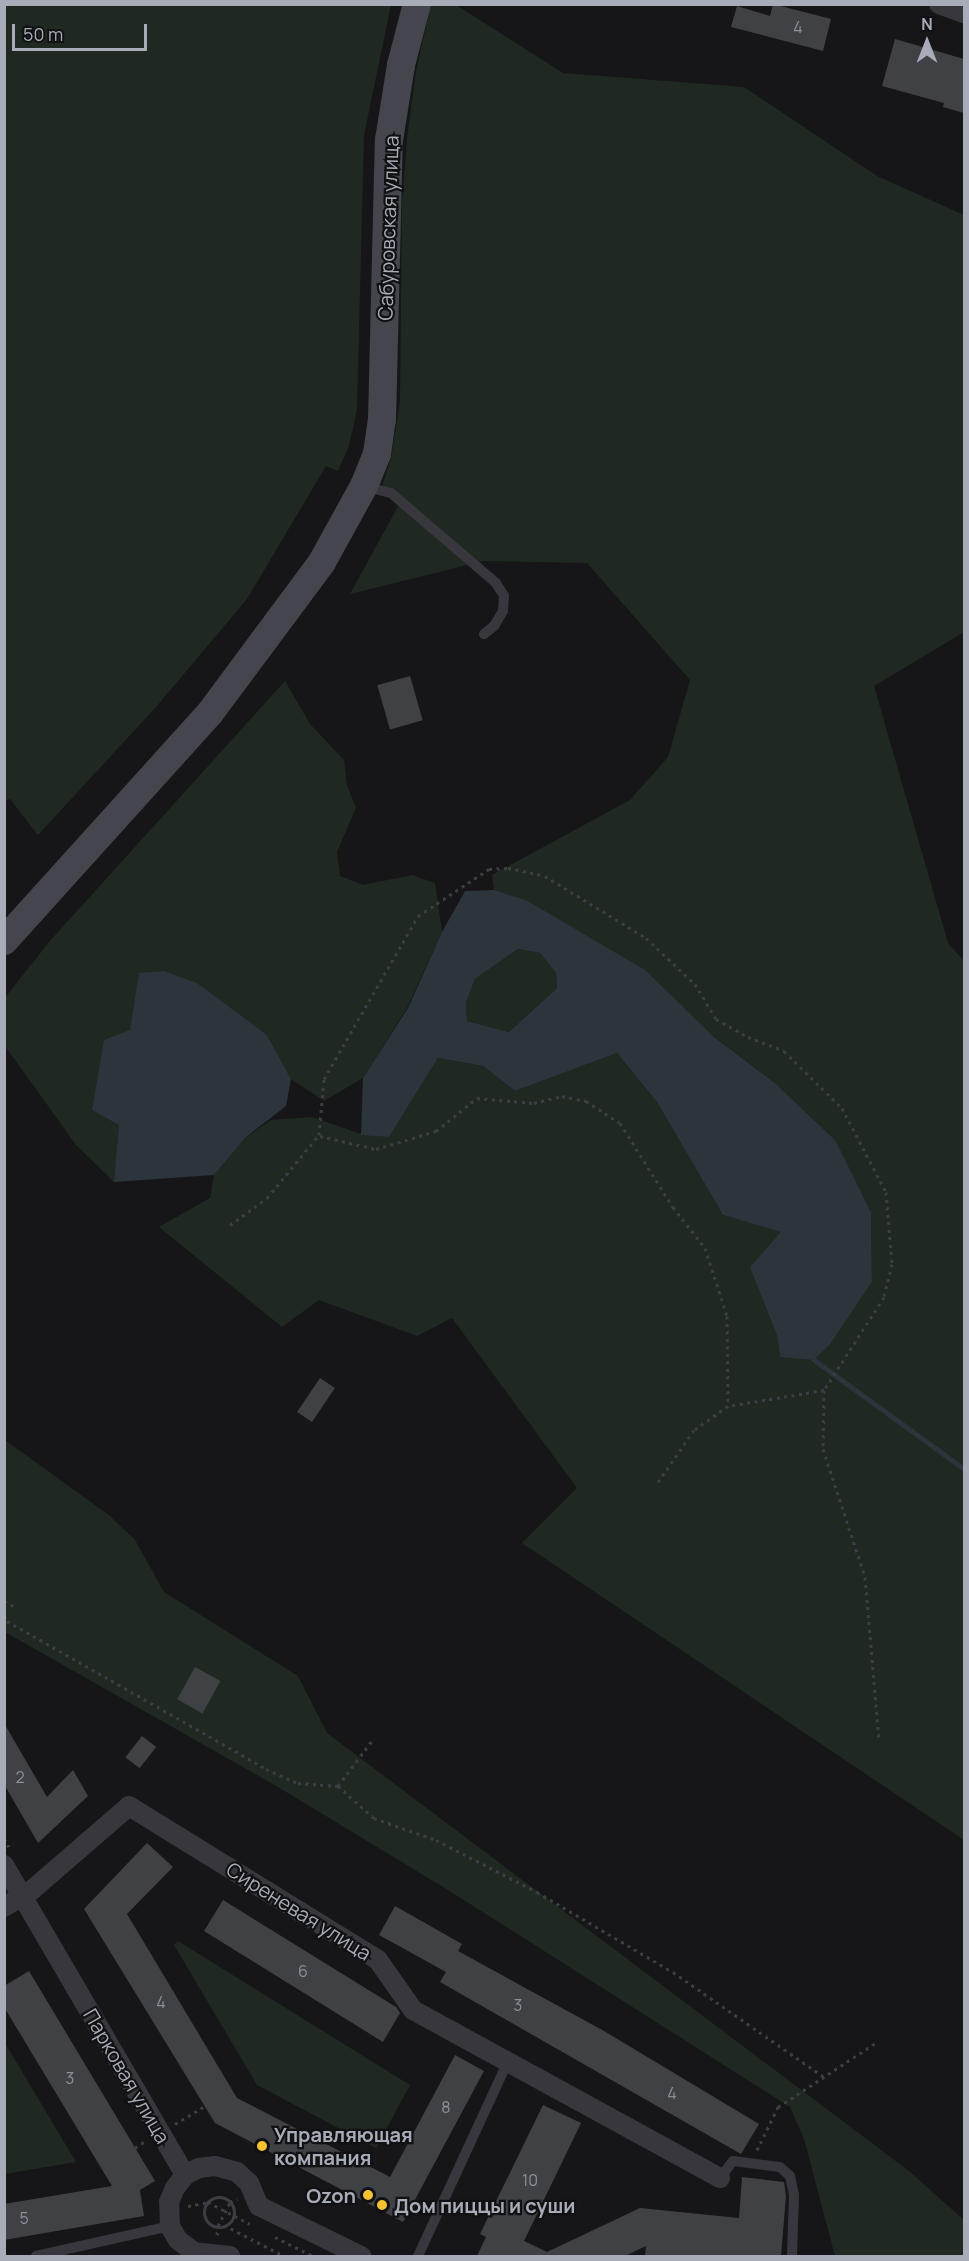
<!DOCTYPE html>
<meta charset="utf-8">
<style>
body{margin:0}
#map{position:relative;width:969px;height:2261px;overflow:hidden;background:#161618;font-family:Manrope,sans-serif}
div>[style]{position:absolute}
.green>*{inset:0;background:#202822}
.water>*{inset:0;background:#2c343c}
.stream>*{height:5px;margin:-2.5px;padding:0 2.5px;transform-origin:2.5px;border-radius:2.5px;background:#2c343c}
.building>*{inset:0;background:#404145;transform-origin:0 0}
.path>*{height:3px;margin-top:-1.5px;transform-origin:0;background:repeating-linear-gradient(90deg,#3d3e44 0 3px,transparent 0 7.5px)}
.path>.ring{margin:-1.5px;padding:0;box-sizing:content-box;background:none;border:3px solid #3d3e44;border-radius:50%}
.lane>*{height:10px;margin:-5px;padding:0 5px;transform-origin:5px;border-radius:5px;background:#37373d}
.street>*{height:20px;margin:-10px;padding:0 10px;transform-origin:10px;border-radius:10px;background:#37373d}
.secondary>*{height:28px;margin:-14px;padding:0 14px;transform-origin:14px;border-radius:14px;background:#45464d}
.dots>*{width:16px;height:16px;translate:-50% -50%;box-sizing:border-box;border:3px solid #111113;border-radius:50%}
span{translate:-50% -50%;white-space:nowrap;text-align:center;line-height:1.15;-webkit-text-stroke:4.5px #111113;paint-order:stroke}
.number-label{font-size:16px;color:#8e919b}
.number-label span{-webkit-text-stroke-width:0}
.street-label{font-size:20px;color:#a8acb8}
.poi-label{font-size:20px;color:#a8acb8;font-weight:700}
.left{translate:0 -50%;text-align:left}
.right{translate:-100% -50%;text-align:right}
.frame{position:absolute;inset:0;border:6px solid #a8acb8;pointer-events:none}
.north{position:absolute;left:897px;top:12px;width:60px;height:60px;-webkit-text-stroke:4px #111113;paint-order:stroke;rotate:0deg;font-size:16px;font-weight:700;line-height:24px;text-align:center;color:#a8acb8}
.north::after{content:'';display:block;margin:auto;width:21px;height:27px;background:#a8acb8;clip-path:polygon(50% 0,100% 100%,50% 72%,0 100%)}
.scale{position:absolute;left:12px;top:24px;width:135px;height:27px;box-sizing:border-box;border:3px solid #a8acb8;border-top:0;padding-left:8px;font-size:18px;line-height:21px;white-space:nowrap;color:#a8acb8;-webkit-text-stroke:4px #111113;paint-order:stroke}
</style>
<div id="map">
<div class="green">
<i style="clip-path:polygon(5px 4px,391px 5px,364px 135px,357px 409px,349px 446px,338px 471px,326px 466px,247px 599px,156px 707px,38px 835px,10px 799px,4px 801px)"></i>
<i style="clip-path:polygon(431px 5px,456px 5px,563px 73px,744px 87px,877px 176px,964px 215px,964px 632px,874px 686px,948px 943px,964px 961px,964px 1840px,522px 1543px,577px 1488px,452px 1318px,417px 1336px,319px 1300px,282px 1327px,159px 1227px,210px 1198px,214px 1175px,246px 1137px,271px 1120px,312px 1117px,361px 1134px,389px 1137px,438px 1058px,483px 1066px,515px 1091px,617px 1053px,657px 1102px,723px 1215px,782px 1232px,777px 1335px,780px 1357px,831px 1343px,872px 1282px,871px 1212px,836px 1141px,775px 1083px,580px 934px,526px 900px,494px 890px,492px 875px,630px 800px,668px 757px,690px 680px,587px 563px,483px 561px,350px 594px,402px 499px,381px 489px,391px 458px,400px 402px,402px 204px,407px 139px,416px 71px)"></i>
<i style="clip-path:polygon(285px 681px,310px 724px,344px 760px,347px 785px,356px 808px,337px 852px,340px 876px,363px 885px,412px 875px,435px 883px,442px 932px,407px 1008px,363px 1078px,324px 1101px,291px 1079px,267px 1035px,234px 1013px,139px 973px,114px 1182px,76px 1145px,5px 1046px,4px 999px,49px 942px)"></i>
<i style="clip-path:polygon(518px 949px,540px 953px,556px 973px,557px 988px,509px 1032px,467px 1021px,466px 1003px,475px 979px)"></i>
<i style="clip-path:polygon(5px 1440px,110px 1516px,135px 1540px,164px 1592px,298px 1676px,327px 1733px,909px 2171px,964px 2220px,964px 2256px,835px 2256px,804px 2139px,790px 2107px,448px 1890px,278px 1787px,5px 1632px)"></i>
<i style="clip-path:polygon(178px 1941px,410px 2085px,376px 2148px,257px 2085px,174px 1945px)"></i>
<i style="clip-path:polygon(5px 2043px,76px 2162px,5px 2174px)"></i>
</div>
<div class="water">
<i style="clip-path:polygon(evenodd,494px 890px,526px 900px,645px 970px,713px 1036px,775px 1083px,836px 1141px,871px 1212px,872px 1282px,831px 1343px,814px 1360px,780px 1357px,777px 1335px,750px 1267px,781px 1232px,723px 1215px,657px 1102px,617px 1053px,515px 1091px,483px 1066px,438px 1058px,389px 1137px,361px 1135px,363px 1078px,408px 1008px,442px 932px,465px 891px,494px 890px,518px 949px,540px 953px,556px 973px,557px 988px,509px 1032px,467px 1021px,466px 1003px,475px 979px,518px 949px)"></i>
<i style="clip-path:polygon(164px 971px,197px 983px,267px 1035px,291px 1079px,286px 1106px,246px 1137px,214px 1175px,114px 1182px,119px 1125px,92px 1110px,104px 1040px,130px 1030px,139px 973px)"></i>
</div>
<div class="stream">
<i style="left:814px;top:1360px;width:185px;rotate:36deg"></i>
</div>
<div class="building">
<i style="clip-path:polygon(773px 4px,831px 19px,823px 51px,731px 27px,737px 6px,770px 16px)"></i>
<i style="clip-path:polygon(895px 39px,964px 59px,964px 113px,943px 107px,944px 103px,882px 86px)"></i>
<i style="left:410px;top:676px;width:46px;height:34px;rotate:74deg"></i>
<i style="left:320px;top:1378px;width:18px;height:41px;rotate:34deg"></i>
<i style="left:195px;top:1667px;width:29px;height:37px;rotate:29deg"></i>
<i style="clip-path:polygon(4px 1723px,47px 1797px,73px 1770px,88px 1796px,38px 1843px,4px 1784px)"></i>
<i style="left:142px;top:1736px;width:18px;height:27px;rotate:38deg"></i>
<i style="clip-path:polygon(147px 1843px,173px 1867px,127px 1914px,237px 2098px,390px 2177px,455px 2055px,484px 2071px,403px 2222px,215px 2123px,84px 1909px)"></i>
<i style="clip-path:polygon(223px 1900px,396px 2007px,400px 2013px,383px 2042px,204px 1931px)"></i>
<i style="clip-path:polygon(395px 1906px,462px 1944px,458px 1951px,604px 2031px,759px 2124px,741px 2154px,440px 1982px,446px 1972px,379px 1935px)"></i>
<i style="clip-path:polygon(29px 1971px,155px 2181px,140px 2190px,144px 2216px,4px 2240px,4px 2204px,112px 2186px,4px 2007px,4px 1986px)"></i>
<i style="clip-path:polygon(543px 2105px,581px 2123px,524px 2241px,547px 2252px,640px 2208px,739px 2218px,742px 2177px,784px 2182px,786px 2196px,781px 2256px,645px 2256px,646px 2246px,625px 2256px,477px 2256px,486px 2237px,480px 2234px)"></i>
</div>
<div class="path">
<i style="left:320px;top:1136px;width:57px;rotate:13.1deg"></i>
<i style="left:376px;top:1149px;width:63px;rotate:-16.7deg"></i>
<i style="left:436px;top:1131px;width:53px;rotate:-38.8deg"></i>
<i style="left:477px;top:1098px;width:57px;rotate:5deg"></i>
<i style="left:534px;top:1103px;width:29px;rotate:-14deg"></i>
<i style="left:562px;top:1096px;width:25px;rotate:12deg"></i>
<i style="left:586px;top:1101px;width:40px;rotate:32.9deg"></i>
<i style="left:620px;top:1123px;width:99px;rotate:57.8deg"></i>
<i style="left:673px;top:1207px;width:52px;rotate:52deg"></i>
<i style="left:705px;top:1248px;width:71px;rotate:72.1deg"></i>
<i style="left:727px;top:1316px;width:90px;rotate:89.4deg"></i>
<i style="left:230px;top:1225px;width:46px;rotate:-36.1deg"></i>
<i style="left:267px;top:1198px;width:82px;rotate:-50.5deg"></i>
<i style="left:319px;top:1135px;width:56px;rotate:-84.9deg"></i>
<i style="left:324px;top:1079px;width:188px;rotate:-60deg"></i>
<i style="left:418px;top:916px;width:85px;rotate:-33.5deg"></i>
<i style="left:489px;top:869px;width:19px;rotate:-3deg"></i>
<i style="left:508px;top:868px;width:38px;rotate:12deg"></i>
<i style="left:545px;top:876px;width:119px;rotate:31.5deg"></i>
<i style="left:646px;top:938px;width:67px;rotate:43.2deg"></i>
<i style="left:695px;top:984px;width:41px;rotate:59deg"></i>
<i style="left:716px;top:1019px;width:37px;rotate:29deg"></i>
<i style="left:748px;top:1037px;width:39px;rotate:21deg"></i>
<i style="left:784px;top:1051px;width:81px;rotate:44.5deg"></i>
<i style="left:842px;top:1108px;width:95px;rotate:62.4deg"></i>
<i style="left:886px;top:1192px;width:72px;rotate:85.2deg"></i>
<i style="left:892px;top:1264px;width:34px;rotate:104deg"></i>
<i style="left:884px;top:1297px;width:111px;rotate:122.8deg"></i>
<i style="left:824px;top:1390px;width:97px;rotate:170.5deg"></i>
<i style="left:728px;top:1406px;width:42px;rotate:144.8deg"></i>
<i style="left:694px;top:1430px;width:63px;rotate:124.7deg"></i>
<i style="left:824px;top:1390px;width:59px;rotate:91deg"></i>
<i style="left:823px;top:1449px;width:135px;rotate:71.8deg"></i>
<i style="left:865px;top:1577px;width:165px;rotate:85.1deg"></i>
<i style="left:4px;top:1601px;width:13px;rotate:29deg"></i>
<i style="left:4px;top:1616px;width:6px;rotate:59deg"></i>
<i style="left:7px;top:1621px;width:298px;rotate:29.7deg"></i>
<i style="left:266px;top:1769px;width:35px;rotate:24deg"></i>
<i style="left:298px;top:1783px;width:40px;rotate:4.3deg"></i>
<i style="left:338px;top:1786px;width:60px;rotate:-53.1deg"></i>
<i style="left:338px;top:1786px;width:48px;rotate:41.6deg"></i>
<i style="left:374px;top:1818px;width:66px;rotate:19.5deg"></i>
<i style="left:436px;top:1840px;width:114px;rotate:27.2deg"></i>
<i style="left:537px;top:1892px;width:158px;rotate:30.5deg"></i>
<i style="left:673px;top:1972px;width:184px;rotate:34.8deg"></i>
<i style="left:4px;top:1838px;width:10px;rotate:61deg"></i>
<i style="left:175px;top:2124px;width:35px;rotate:-31deg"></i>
<i style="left:135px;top:2148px;width:11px;rotate:-34deg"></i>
<i style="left:757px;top:2150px;width:48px;rotate:-64deg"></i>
<i style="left:778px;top:2107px;width:118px;rotate:-33.3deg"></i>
<i class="ring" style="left:204px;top:2197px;width:27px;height:27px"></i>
<i style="left:188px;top:2206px;width:20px;rotate:-11deg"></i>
<i style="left:208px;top:2202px;width:47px;rotate:27.6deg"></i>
<i style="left:224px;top:2225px;width:68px;rotate:27.3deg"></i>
<i style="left:217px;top:2235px;width:9px;rotate:-84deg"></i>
<i style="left:218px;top:2226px;width:27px;rotate:-63deg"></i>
<i style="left:230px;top:2202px;width:8px;rotate:-23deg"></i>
<i style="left:275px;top:2237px;width:42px;rotate:26.6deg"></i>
</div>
<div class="lane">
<i style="left:364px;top:486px;width:28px;rotate:15deg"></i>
<i style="left:391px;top:493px;width:138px;rotate:40.6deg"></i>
<i style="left:496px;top:583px;width:15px;rotate:58deg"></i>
<i style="left:504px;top:596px;width:15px;rotate:94deg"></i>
<i style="left:503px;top:611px;width:17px;rotate:121deg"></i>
<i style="left:494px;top:626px;width:13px;rotate:141deg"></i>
<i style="left:720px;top:2178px;width:21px;rotate:-53deg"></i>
<i style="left:733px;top:2161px;width:47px;rotate:7.3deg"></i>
<i style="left:780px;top:2167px;width:13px;rotate:42deg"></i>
<i style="left:790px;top:2176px;width:19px;rotate:78deg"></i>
<i style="left:794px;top:2195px;width:61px;rotate:91.9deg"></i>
<i style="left:36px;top:2256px;width:137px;rotate:-12.6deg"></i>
<i style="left:418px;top:2256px;width:215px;rotate:-65.2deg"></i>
</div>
<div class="street">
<i style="left:939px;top:4px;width:27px;rotate:20deg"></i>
<i style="left:4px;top:1865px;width:359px;rotate:59.7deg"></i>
<i style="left:4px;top:1907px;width:33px;rotate:-31deg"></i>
<i style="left:32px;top:1890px;width:128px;rotate:-40.9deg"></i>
<i style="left:129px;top:1806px;width:293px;rotate:31.7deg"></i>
<i style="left:378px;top:1960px;width:61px;rotate:55deg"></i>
<i style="left:413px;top:2010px;width:350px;rotate:28.7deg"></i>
<i style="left:230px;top:2256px;width:36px;rotate:-174deg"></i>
<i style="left:194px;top:2252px;width:20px;rotate:-143deg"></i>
<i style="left:178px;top:2240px;width:16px;rotate:-120deg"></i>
<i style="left:170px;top:2226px;width:24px;rotate:-92deg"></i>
<i style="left:169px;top:2202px;width:15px;rotate:-67deg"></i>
<i style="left:175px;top:2188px;width:16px;rotate:-52deg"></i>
<i style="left:185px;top:2175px;width:16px;rotate:-27deg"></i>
<i style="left:199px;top:2168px;width:16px;rotate:-7deg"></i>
<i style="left:215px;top:2166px;width:23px;rotate:15deg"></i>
<i style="left:237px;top:2172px;width:16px;rotate:43deg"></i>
<i style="left:249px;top:2183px;width:25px;rotate:67deg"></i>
<i style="left:259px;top:2206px;width:114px;rotate:26.1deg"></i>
</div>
<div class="secondary">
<i style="left:4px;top:941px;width:307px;rotate:-47.9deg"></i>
<i style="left:210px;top:713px;width:188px;rotate:-53.4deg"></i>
<i style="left:322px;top:562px;width:87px;rotate:-61.1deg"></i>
<i style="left:364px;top:486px;width:35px;rotate:-68deg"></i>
<i style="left:377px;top:454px;width:34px;rotate:-82deg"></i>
<i style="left:382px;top:420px;width:280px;rotate:-88.6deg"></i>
<i style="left:389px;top:140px;width:76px;rotate:-80.9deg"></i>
<i style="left:401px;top:65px;width:63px;rotate:-75.3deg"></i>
</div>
<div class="dots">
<i style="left:262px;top:2146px;background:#f4c232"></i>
<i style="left:368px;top:2195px;background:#f4c232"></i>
<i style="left:382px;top:2205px;background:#f4c232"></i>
</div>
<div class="number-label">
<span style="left:798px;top:27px">4</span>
<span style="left:20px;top:1777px">2</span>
<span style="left:303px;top:1971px">6</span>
<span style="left:161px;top:2002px">4</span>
<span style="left:518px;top:2005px">3</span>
<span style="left:70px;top:2078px">3</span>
<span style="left:672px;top:2093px">4</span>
<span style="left:446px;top:2107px">8</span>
<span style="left:530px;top:2180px">10</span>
<span style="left:24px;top:2218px">5</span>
</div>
<div class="street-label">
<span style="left:388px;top:228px;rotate:-88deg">Сабуровская улица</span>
<span style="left:299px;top:1911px;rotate:32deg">Сиреневая улица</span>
<span style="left:127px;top:2076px;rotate:60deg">Парковая улица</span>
</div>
<div class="poi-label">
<span class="left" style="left:274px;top:2146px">Управляющая<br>компания</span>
<span class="right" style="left:356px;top:2195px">Ozon</span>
<span class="left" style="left:394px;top:2205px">Дом пиццы и суши</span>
</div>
<div class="frame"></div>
<div class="north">N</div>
<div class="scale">50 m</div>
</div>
